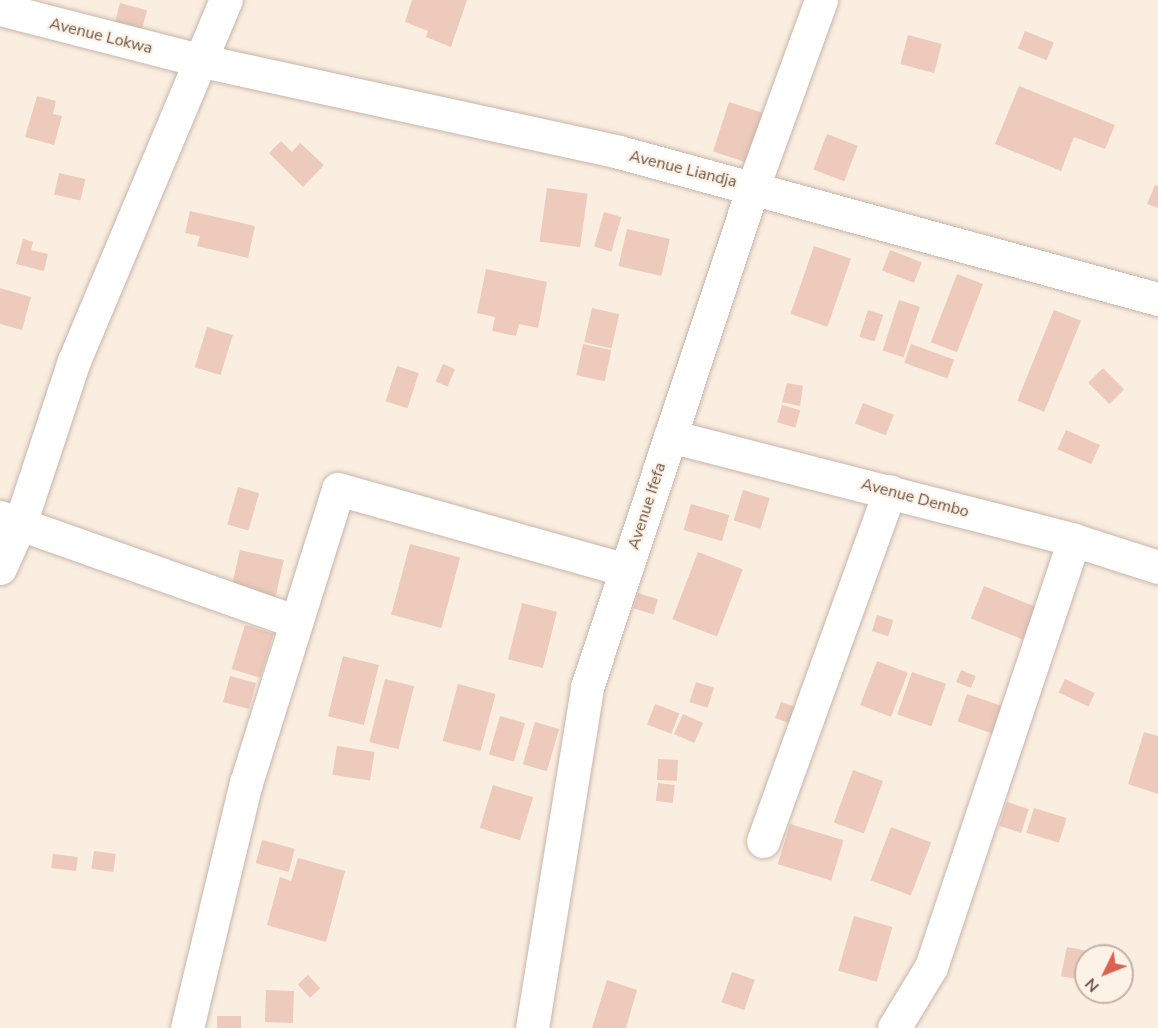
<!DOCTYPE html>
<style>
body{margin:0}
#map{position:relative;width:1158px;height:1028px;overflow:hidden;background:#faeee1;font-family:"Nunito Sans",sans-serif}
div>[style]{position:absolute}
.building>*{inset:0;background:#edcabb;transform-origin:0 0}
.roads{filter:drop-shadow(0 0 2px #c9b5a9) drop-shadow(0 0 2px #c9b5a9)}
.street>*{height:33px;margin:-16.5px;padding:0 16.5px;transform-origin:16.5px;border-radius:16.5px;background:#fff}
span{translate:-50% -50%;white-space:nowrap;text-align:center;line-height:1.15;-webkit-text-stroke:4.5px #fdf2e6;paint-order:stroke}
.street-label{font-size:16px;color:#6e544a}
.north{position:absolute;left:1074px;top:944px;width:60px;height:60px;box-sizing:border-box;background:#fdf2e6;border:2px solid #c4b3a8;border-radius:50%;rotate:227deg;font-size:16px;font-weight:700;line-height:24px;text-align:center;color:#6e544a}
.north::after{content:'';display:block;margin:auto;width:21px;height:27px;background:#db624e;clip-path:polygon(50% 0,100% 100%,50% 72%,0 100%)}
</style>
<div id="map">
<div class="building">
<i style="clip-path:polygon(412px 0,467px 0,451px 47px,426px 37px,428px 31px,405px 22px)"></i>
<i style="left:120px;top:3px;width:28px;height:23px;rotate:15deg"></i>
<i style="left:1025px;top:31px;width:31px;height:19px;rotate:22deg"></i>
<i style="left:908px;top:35px;width:35px;height:30px;rotate:15deg"></i>
<i style="clip-path:polygon(1019px 86px,1115px 125px,1105px 149px,1074px 137px,1061px 171px,995px 144px)"></i>
<i style="clip-path:polygon(37px 96px,56px 101px,53px 114px,62px 116px,54px 145px,25px 137px)"></i>
<i style="left:729px;top:102px;width:43px;height:52px;rotate:18deg"></i>
<i style="left:827px;top:134px;width:33px;height:38px;rotate:21deg"></i>
<i style="clip-path:polygon(281px 141px,292px 152px,300px 143px,324px 165px,303px 187px,269px 153px)"></i>
<i style="left:59px;top:173px;width:27px;height:22px;rotate:13deg"></i>
<i style="clip-path:polygon(1155px 185px,1158px 186px,1158px 208px,1147px 204px)"></i>
<i style="left:547px;top:188px;width:41px;height:54px;rotate:8deg"></i>
<i style="clip-path:polygon(190px 211px,255px 226px,248px 258px,197px 246px,200px 236px,185px 233px)"></i>
<i style="left:604px;top:212px;width:18px;height:36px;rotate:16deg"></i>
<i style="left:627px;top:229px;width:44px;height:38px;rotate:13deg"></i>
<i style="clip-path:polygon(23px 239px,33px 242px,31px 250px,48px 254px,44px 271px,16px 264px)"></i>
<i style="left:814px;top:246px;width:39px;height:72px;rotate:19deg"></i>
<i style="left:890px;top:250px;width:34px;height:22px;rotate:21deg"></i>
<i style="clip-path:polygon(486px 269px,547px 282px,538px 328px,519px 324px,516px 336px,492px 331px,495px 317px,477px 313px)"></i>
<i style="left:957px;top:274px;width:28px;height:73px;rotate:21deg"></i>
<i style="clip-path:polygon(0 288px,31px 297px,22px 330px,0 324px)"></i>
<i style="left:899px;top:300px;width:22px;height:53px;rotate:18deg"></i>
<i style="left:592px;top:308px;width:28px;height:35px;rotate:13deg"></i>
<i style="left:868px;top:310px;width:16px;height:28px;rotate:18deg"></i>
<i style="left:1054px;top:310px;width:29px;height:98px;rotate:22deg"></i>
<i style="left:207px;top:327px;width:27px;height:42px;rotate:17deg"></i>
<i style="left:583px;top:344px;width:29px;height:32px;rotate:12deg"></i>
<i style="left:911px;top:344px;width:46px;height:20px;rotate:20deg"></i>
<i style="left:443px;top:364px;width:13px;height:19px;rotate:23deg"></i>
<i style="left:397px;top:366px;width:23px;height:37px;rotate:18deg"></i>
<i style="left:1103px;top:368px;width:30px;height:21px;rotate:45deg"></i>
<i style="clip-path:polygon(787px 383px,803px 386px,800px 406px,782px 402px)"></i>
<i style="left:863px;top:403px;width:33px;height:22px;rotate:21deg"></i>
<i style="left:782px;top:405px;width:19px;height:18px;rotate:16deg"></i>
<i style="left:1066px;top:430px;width:37px;height:21px;rotate:24deg"></i>
<i style="left:238px;top:487px;width:22px;height:39px;rotate:16deg"></i>
<i style="left:743px;top:490px;width:28px;height:32px;rotate:17deg"></i>
<i style="left:691px;top:504px;width:40px;height:27px;rotate:16deg"></i>
<i style="left:410px;top:544px;width:52px;height:73px;rotate:15deg"></i>
<i style="left:240px;top:550px;width:45px;height:37px;rotate:13deg"></i>
<i style="left:698px;top:552px;width:48px;height:72px;rotate:21deg"></i>
<i style="left:984px;top:586px;width:56px;height:35px;rotate:22deg"></i>
<i style="left:638px;top:593px;width:21px;height:16px;rotate:17deg"></i>
<i style="left:522px;top:603px;width:36px;height:58px;rotate:14deg"></i>
<i style="left:877px;top:615px;width:17px;height:17px;rotate:17deg"></i>
<i style="left:245px;top:625px;width:30px;height:46px;rotate:17deg"></i>
<i style="left:343px;top:656px;width:37px;height:62px;rotate:14deg"></i>
<i style="left:877px;top:661px;width:33px;height:47px;rotate:21deg"></i>
<i style="left:961px;top:670px;width:16px;height:13px;rotate:22deg"></i>
<i style="left:912px;top:672px;width:36px;height:45px;rotate:19deg"></i>
<i style="left:230px;top:676px;width:27px;height:27px;rotate:15deg"></i>
<i style="left:385px;top:679px;width:30px;height:65px;rotate:14deg"></i>
<i style="left:1065px;top:679px;width:33px;height:15px;rotate:25deg"></i>
<i style="left:696px;top:682px;width:19px;height:21px;rotate:18deg"></i>
<i style="left:458px;top:684px;width:39px;height:59px;rotate:15deg"></i>
<i style="left:967px;top:694px;width:40px;height:29px;rotate:19deg"></i>
<i style="left:781px;top:702px;width:27px;height:17px;rotate:20deg"></i>
<i style="left:655px;top:704px;width:26px;height:22px;rotate:21deg"></i>
<i style="left:683px;top:714px;width:22px;height:22px;rotate:24deg"></i>
<i style="left:500px;top:716px;width:26px;height:40px;rotate:16deg"></i>
<i style="left:535px;top:722px;width:25px;height:44px;rotate:16deg"></i>
<i style="clip-path:polygon(1144px 732px,1158px 736px,1158px 794px,1128px 784px)"></i>
<i style="left:337px;top:746px;width:38px;height:29px;rotate:9deg"></i>
<i style="left:658px;top:759px;width:20px;height:21px;rotate:3deg"></i>
<i style="left:853px;top:770px;width:32px;height:56px;rotate:20deg"></i>
<i style="left:658px;top:783px;width:17px;height:18px;rotate:7deg"></i>
<i style="left:493px;top:785px;width:42px;height:45px;rotate:17deg"></i>
<i style="left:1007px;top:802px;width:23px;height:25px;rotate:18deg"></i>
<i style="left:1034px;top:808px;width:34px;height:26px;rotate:17deg"></i>
<i style="left:790px;top:824px;width:56px;height:42px;rotate:17deg"></i>
<i style="left:891px;top:827px;width:43px;height:57px;rotate:21deg"></i>
<i style="left:262px;top:840px;width:34px;height:24px;rotate:15deg"></i>
<i style="left:94px;top:851px;width:22px;height:18px;rotate:8deg"></i>
<i style="left:53px;top:854px;width:25px;height:14px;rotate:7deg"></i>
<i style="clip-path:polygon(298px 858px,345px 871px,326px 942px,267px 925px,280px 877px,291px 881px)"></i>
<i style="left:854px;top:916px;width:40px;height:57px;rotate:16deg"></i>
<i style="clip-path:polygon(1067px 947px,1094px 952px,1093px 956px,1086px 956px,1086px 981px,1061px 976px)"></i>
<i style="left:732px;top:972px;width:24px;height:32px;rotate:19deg"></i>
<i style="left:308px;top:975px;width:18px;height:14px;rotate:47deg"></i>
<i style="clip-path:polygon(607px 980px,637px 990px,626px 1028px,592px 1028px)"></i>
<i style="left:266px;top:990px;width:28px;height:32px;rotate:2deg"></i>
<i style="left:217px;top:1016px;width:24px;height:12px"></i>
</div>
<div class="roads">
<div class="street">
<i style="left:0;top:9px;width:209px;rotate:14.4deg"></i>
<i style="left:202px;top:61px;width:427px;rotate:12.3deg"></i>
<i style="left:619px;top:152px;width:559px;rotate:15.26deg"></i>
<i style="left:670px;top:436px;width:417px;rotate:14.4deg"></i>
<i style="left:1074px;top:540px;width:88px;rotate:17.8deg"></i>
<i style="left:0;top:517px;width:314px;rotate:19.5deg"></i>
<i style="left:0;top:568px;width:48px;rotate:-65.6deg"></i>
<i style="left:20px;top:524px;width:172px;rotate:-71.7deg"></i>
<i style="left:74px;top:361px;width:392px;rotate:-67.2deg"></i>
<i style="left:763px;top:841px;width:372px;rotate:-70.1deg"></i>
<i style="left:187px;top:1028px;width:252px;rotate:-76.5deg"></i>
<i style="left:246px;top:783px;width:308px;rotate:-72.6deg"></i>
<i style="left:338px;top:489px;width:299px;rotate:15.7deg"></i>
<i style="left:532px;top:1028px;width:345px;rotate:-80.8deg"></i>
<i style="left:587px;top:687px;width:527px;rotate:-71.63deg"></i>
<i style="left:753px;top:187px;width:199px;rotate:-70deg"></i>
<i style="left:894px;top:1028px;width:71px;rotate:-58.8deg"></i>
<i style="left:931px;top:967px;width:450px;rotate:-71.5deg"></i>
</div>
</div>
<div class="street-label">
<span style="left:101px;top:36px;rotate:14deg">Avenue Lokwa</span>
<span style="left:683px;top:169px;rotate:14deg">Avenue Liandja</span>
<span style="left:915px;top:498px;rotate:15deg">Avenue Dembo</span>
<span style="left:647px;top:506px;rotate:-72deg">Avenue Ifefa</span>
</div>
<div class="north">N</div>
</div>
